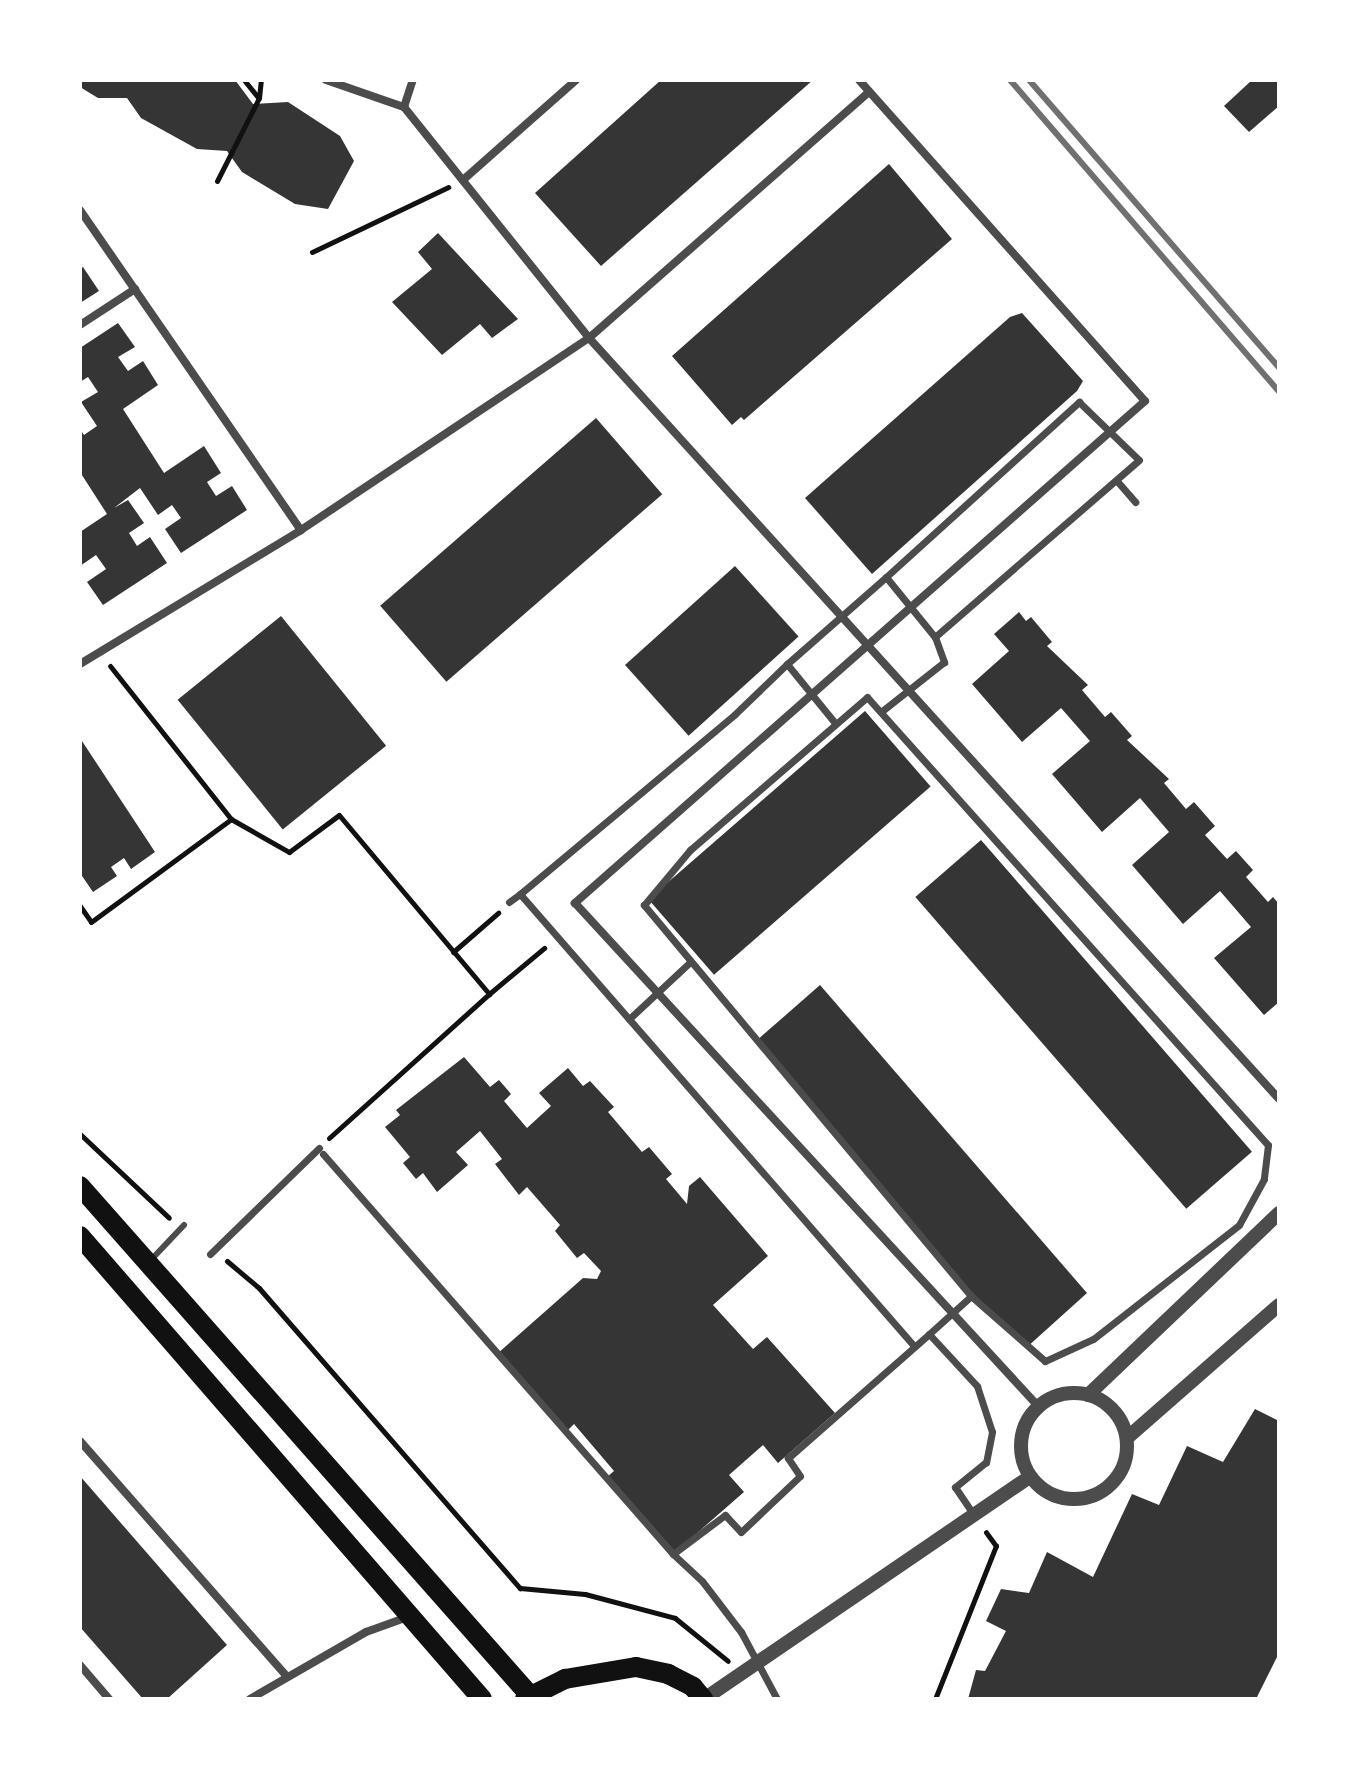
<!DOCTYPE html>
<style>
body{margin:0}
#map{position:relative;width:1359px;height:1779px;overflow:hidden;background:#fff;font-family:Literata,serif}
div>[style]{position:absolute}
.building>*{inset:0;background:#353535;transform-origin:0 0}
.path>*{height:5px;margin:-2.5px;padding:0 2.5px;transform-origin:2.5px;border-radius:2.5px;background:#111}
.service>*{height:6px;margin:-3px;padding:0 3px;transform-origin:3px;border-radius:3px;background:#4c4c4c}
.pedestrian>*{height:7px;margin:-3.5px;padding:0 3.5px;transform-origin:3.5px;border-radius:3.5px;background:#4c4c4c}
.minor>*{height:8px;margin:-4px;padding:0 4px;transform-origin:4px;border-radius:4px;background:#4c4c4c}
.tertiary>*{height:14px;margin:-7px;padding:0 7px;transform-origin:7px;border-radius:7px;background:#4c4c4c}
.tertiary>.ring{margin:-7px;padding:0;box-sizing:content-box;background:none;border:14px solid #4c4c4c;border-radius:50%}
.primary>*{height:20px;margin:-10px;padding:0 10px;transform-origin:10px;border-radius:10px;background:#111}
.rail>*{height:6px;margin:-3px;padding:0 3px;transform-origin:3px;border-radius:3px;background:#707070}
span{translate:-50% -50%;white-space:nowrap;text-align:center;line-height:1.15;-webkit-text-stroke:6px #fff;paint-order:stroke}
.frame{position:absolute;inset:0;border:82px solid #fff;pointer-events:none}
</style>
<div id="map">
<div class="building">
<i style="clip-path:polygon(80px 80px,235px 80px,253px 104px,288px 102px,340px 136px,354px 161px,328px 209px,295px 204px,242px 172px,227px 151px,197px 149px,141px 118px,127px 98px,98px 98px,80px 87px)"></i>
<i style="clip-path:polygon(661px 80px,813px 80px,601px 266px,535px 193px)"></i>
<i style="clip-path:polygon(1252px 80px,1279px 80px,1279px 106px,1249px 132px,1224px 106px)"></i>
<i style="clip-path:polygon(889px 164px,952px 239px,744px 420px,741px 417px,732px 425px,672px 356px)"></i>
<i style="clip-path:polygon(438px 233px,518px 319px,492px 338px,480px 324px,442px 355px,392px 302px,432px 269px,418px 252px)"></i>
<i style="clip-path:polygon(83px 267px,99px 291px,80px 303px,80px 269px)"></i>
<i style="clip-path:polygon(1022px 313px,1083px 381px,1077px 391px,872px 574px,805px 498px,1010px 317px)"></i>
<i style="clip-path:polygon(118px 323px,135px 347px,118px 357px,128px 371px,143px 361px,158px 385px,123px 409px,164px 473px,204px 446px,221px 473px,207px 482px,216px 496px,232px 486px,247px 510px,181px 553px,165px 529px,181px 518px,172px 505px,158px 515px,140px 488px,114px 508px,128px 500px,144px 523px,129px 533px,137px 546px,150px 537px,167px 563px,103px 605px,87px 582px,106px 569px,96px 555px,80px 566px,80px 532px,107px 514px,80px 472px,80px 429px,84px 435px,97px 426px,81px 402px,98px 392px,88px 377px,80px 382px,80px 348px)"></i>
<i style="left:596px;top:418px;width:101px;height:286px;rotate:49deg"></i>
<i style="left:735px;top:566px;width:95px;height:148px;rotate:48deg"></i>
<i style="clip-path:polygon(1019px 612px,1026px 621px,1031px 617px,1052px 642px,1047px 646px,1088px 685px,1082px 690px,1105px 717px,1111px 712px,1132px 736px,1127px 740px,1169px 779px,1164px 783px,1186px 809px,1194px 802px,1215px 826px,1205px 835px,1227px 859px,1236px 851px,1253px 870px,1246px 877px,1268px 902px,1273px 897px,1279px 904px,1279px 1002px,1264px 1015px,1214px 958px,1251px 927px,1220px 891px,1183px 924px,1132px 865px,1169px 832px,1140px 798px,1102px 832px,1052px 774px,1090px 741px,1061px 708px,1022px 742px,972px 684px,1009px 651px,994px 634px)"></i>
<i style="left:281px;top:616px;width:167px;height:133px;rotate:51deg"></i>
<i style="left:865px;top:711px;width:100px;height:287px;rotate:49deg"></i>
<i style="clip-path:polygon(80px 738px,155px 852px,131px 869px,124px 858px,111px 867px,117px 876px,93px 892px,80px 873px)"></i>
<i style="left:981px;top:840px;width:413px;height:87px;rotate:49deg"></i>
<i style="clip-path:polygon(820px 985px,1087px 1293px,1026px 1348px,971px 1296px,755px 1042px)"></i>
<i style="clip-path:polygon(464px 1057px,490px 1087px,499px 1080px,511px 1094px,504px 1101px,527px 1128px,551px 1106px,539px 1093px,568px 1068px,583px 1086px,590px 1081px,614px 1107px,608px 1112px,642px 1152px,649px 1147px,672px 1174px,666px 1179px,687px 1204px,689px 1186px,700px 1177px,768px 1256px,713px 1305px,753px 1349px,767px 1337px,835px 1413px,778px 1463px,763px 1445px,729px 1475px,744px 1492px,673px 1554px,606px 1478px,614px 1471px,574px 1424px,565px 1433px,497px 1354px,583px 1278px,597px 1279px,601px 1271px,584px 1253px,577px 1258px,555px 1231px,560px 1225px,527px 1187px,519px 1195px,495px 1164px,502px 1159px,480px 1131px,456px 1152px,468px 1165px,437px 1192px,423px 1173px,416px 1179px,403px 1163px,410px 1157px,385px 1127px,400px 1115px,396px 1110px)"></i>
<i style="clip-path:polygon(1255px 1409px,1279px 1421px,1279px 1653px,1256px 1699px,968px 1699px,976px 1670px,985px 1671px,1006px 1631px,986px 1621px,1001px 1589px,1029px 1593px,1047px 1552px,1093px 1577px,1132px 1494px,1159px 1505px,1187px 1446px,1223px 1462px)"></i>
<i style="clip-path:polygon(80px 1476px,227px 1645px,167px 1699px,143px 1699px,80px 1627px)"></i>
</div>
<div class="path">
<i style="left:244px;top:80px;width:22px;rotate:51deg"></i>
<i style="left:217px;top:181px;width:93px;rotate:-63.2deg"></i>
<i style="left:259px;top:98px;width:18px;rotate:-84deg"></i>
<i style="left:312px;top:252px;width:151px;rotate:-25.5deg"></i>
<i style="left:231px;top:819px;width:67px;rotate:29.6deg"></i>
<i style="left:289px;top:852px;width:62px;rotate:-36.5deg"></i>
<i style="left:339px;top:815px;width:234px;rotate:50deg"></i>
<i style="left:489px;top:994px;width:72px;rotate:-39.9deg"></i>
<i style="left:80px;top:906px;width:19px;rotate:55deg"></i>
<i style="left:91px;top:922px;width:174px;rotate:-36.3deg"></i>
<i style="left:231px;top:819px;width:195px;rotate:-128.3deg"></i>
<i style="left:453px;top:952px;width:60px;rotate:-40.9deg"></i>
<i style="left:80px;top:1134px;width:122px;rotate:43.3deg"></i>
<i style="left:329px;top:1138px;width:215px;rotate:-42deg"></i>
<i style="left:227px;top:1261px;width:42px;rotate:40.2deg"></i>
<i style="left:259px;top:1288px;width:398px;rotate:49deg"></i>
<i style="left:520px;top:1588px;width:65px;rotate:5.3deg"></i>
<i style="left:585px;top:1594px;width:93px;rotate:14.9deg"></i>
<i style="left:675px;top:1618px;width:68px;rotate:39.1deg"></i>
<i style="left:935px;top:1699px;width:165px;rotate:-68.3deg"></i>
<i style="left:996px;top:1546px;width:17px;rotate:-126deg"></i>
</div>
<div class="service">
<i style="left:149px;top:1262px;width:51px;rotate:-46.6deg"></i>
</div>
<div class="pedestrian">
<i style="left:1117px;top:481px;width:28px;rotate:49deg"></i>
<i style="left:886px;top:577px;width:261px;rotate:-42.2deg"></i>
<i style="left:1079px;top:402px;width:83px;rotate:44deg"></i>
<i style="left:1139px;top:460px;width:270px;rotate:139.1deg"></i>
<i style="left:787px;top:664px;width:132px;rotate:-41.3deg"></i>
<i style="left:886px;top:577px;width:77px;rotate:50.8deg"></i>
<i style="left:935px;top:637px;width:27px;rotate:70deg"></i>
<i style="left:944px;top:662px;width:79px;rotate:141.7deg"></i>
<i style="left:520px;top:894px;width:280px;rotate:-39.9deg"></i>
<i style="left:735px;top:714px;width:72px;rotate:-43.9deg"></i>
<i style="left:787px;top:664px;width:77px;rotate:50.8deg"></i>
<i style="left:509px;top:902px;width:14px;rotate:-36deg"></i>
<i style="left:520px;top:894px;width:600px;rotate:48.92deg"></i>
<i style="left:629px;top:1019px;width:81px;rotate:-43deg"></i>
<i style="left:323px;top:1154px;width:532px;rotate:48.81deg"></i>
<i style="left:210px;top:1254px;width:152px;rotate:-44.2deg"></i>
<i style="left:929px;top:1334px;width:57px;rotate:-42.1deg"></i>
<i style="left:971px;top:1296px;width:510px;rotate:-129.91deg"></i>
<i style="left:644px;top:905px;width:72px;rotate:-50.1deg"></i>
<i style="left:690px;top:850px;width:234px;rotate:-40.8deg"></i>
<i style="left:867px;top:697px;width:601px;rotate:48.17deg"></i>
<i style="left:1268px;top:1145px;width:34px;rotate:97deg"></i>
<i style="left:1264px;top:1179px;width:52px;rotate:118.5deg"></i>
<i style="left:1239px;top:1225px;width:185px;rotate:142deg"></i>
<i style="left:1093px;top:1339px;width:53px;rotate:155.4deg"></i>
<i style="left:1045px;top:1361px;width:98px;rotate:-138.7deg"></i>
<i style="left:777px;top:1699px;width:76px;rotate:-118.2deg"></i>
<i style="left:741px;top:1632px;width:64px;rotate:-127.4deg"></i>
<i style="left:702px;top:1581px;width:40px;rotate:-137deg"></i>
<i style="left:673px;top:1554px;width:65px;rotate:-36.9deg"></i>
<i style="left:725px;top:1515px;width:23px;rotate:47deg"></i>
<i style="left:741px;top:1532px;width:81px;rotate:-43.5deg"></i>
<i style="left:800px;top:1476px;width:22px;rotate:-124deg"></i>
<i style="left:788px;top:1458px;width:188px;rotate:-41.3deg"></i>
<i style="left:929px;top:1334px;width:71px;rotate:47.3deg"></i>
<i style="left:977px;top:1386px;width:48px;rotate:71.9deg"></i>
<i style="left:992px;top:1432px;width:31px;rotate:101deg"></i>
<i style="left:986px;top:1462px;width:40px;rotate:141deg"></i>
<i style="left:955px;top:1487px;width:34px;rotate:56deg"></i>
</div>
<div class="minor">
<i style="left:326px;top:80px;width:83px;rotate:19.1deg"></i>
<i style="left:404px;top:107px;width:296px;rotate:51.3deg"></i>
<i style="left:589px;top:338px;width:1027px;rotate:47.8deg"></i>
<i style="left:859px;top:80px;width:430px;rotate:48.3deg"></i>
<i style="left:1145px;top:401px;width:760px;rotate:138.63deg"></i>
<i style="left:575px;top:903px;width:684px;rotate:47.37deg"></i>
<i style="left:404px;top:107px;width:28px;rotate:-72deg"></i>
<i style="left:463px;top:180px;width:151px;rotate:-41.5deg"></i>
<i style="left:80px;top:210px;width:389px;rotate:55.4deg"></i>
<i style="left:80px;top:325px;width:66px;rotate:-33.2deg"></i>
<i style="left:80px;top:664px;width:258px;rotate:-31.2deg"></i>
<i style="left:301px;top:530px;width:346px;rotate:-33.7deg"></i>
<i style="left:589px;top:338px;width:373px;rotate:-41.3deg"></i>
<i style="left:80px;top:1441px;width:314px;rotate:48.7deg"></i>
<i style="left:80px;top:1665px;width:45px;rotate:49.5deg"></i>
<i style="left:250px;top:1699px;width:134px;rotate:-30deg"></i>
<i style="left:366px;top:1632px;width:45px;rotate:-19.7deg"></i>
</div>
<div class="tertiary">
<i class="ring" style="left:1021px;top:1393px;width:92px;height:92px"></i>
<i style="left:1088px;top:1395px;width:264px;rotate:-43.6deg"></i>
<i style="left:1127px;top:1438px;width:202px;rotate:-41.2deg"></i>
<i style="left:704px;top:1699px;width:394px;rotate:-34.3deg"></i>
</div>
<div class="primary">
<i style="left:80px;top:1186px;width:684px;rotate:48.55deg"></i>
<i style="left:80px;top:1236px;width:613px;rotate:49.03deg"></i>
<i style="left:525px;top:1699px;width:45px;rotate:-26.6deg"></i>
<i style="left:565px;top:1679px;width:72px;rotate:-9.6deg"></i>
<i style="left:636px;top:1667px;width:33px;rotate:12deg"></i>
<i style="left:668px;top:1674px;width:28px;rotate:27deg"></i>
<i style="left:693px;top:1687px;width:16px;rotate:50deg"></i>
</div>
<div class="rail">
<i style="left:1010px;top:80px;width:412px;rotate:49.2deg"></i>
<i style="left:1029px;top:80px;width:381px;rotate:49deg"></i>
</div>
<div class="frame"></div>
</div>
